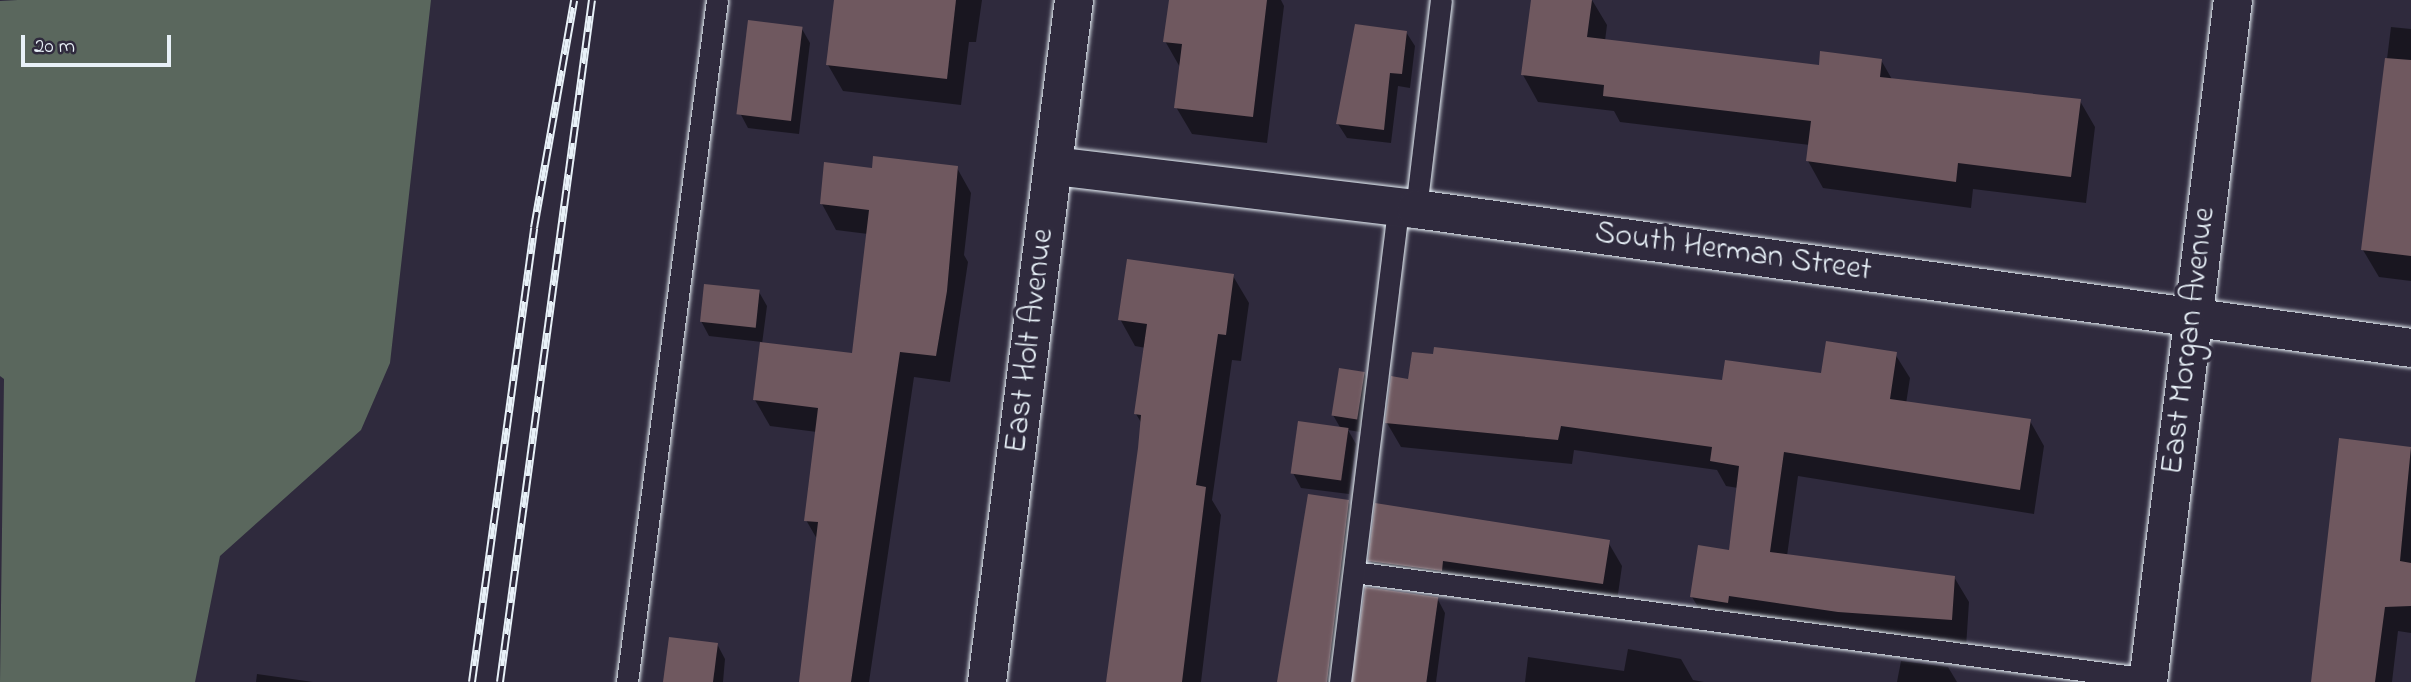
<!DOCTYPE html>
<style>
body{margin:0}
#map{position:relative;width:2411px;height:682px;overflow:hidden;background:#2f2a3d;font-family:"Indie Flower",sans-serif}
div>[style]{position:absolute}
.green>*{inset:0;background:#5a675d}
.shadow>*{inset:0;background:#0007}
.building>*{inset:0;background:#6f585f;transform-origin:0 0}
.roads{filter:drop-shadow(0 0 2px #e8f1f8) drop-shadow(0 0 2px #e8f1f8)}
.lane>*{height:21px;margin:-10.5px;padding:0 10.5px;transform-origin:10.5px;border-radius:10.5px;background:#2f2a3d}
.street>*{height:38px;margin:-19px;padding:0 19px;transform-origin:19px;border-radius:19px;background:#2f2a3d}
.rail>*{height:8px;margin-top:-4px;transform-origin:0;background:repeating-linear-gradient(90deg,#2f2a3d 0 16px,#e8f1f8 0 32px);box-sizing:border-box;border-block:2px solid #e8f1f8}
span{translate:-50% -50%;white-space:nowrap;text-align:center;line-height:1.15;-webkit-text-stroke:7px #2f2a3d;paint-order:stroke}
.street-label{font-size:32px;color:#e8f1f8}
.scale{position:absolute;left:21px;top:35px;width:150px;height:32px;box-sizing:border-box;border:4px solid #e8f1f8;border-top:0;padding-left:9px;font-size:21px;line-height:24px;white-space:nowrap;color:#e8f1f8;-webkit-text-stroke:5px #2f2a3d;paint-order:stroke}
</style>
<div id="map">
<div class="green">
<i style="clip-path:polygon(18px 0,431px 0,390px 363px,361px 430px,220px 556px,195px 682px,0 682px,4px 379px,0 376px,0 1px)"></i>
</div>
<div class="shadow">
<i style="clip-path:polygon(836px 0,982px 0,976px 42px,969px 42px,961px 105px,843px 91px,828px 65px)"></i>
<i style="clip-path:polygon(1170px 0,1281px 0,1284px 6px,1267px 143px,1192px 134px,1176px 107px,1181px 69px,1165px 41px)"></i>
<i style="clip-path:polygon(1533px 0,1592px 0,1607px 25px,1605px 41px,1820px 67px,1881px 60px,1893px 81px,2080px 101px,2095px 127px,2086px 203px,1973px 189px,1971px 208px,1823px 188px,1808px 161px,1810px 145px,1620px 122px,1614px 111px,1538px 102px,1523px 75px)"></i>
<i style="clip-path:polygon(2391px 27px,2411px 29px,2411px 281px,2379px 277px,2363px 250px)"></i>
<i style="clip-path:polygon(802px 29px,810px 43px,799px 134px,748px 128px,740px 113px)"></i>
<i style="clip-path:polygon(1406px 32px,1415px 46px,1410px 88px,1398px 86px,1391px 143px,1347px 138px,1338px 124px)"></i>
<i style="clip-path:polygon(957px 168px,971px 193px,964px 255px,968px 262px,950px 382px,914px 377px,869px 682px,801px 682px,817px 539px,806px 520px,817px 432px,770px 426px,755px 400px,762px 342px,709px 336px,701px 321px,759px 292px,767px 306px,762px 344px,853px 355px,868px 234px,836px 230px,822px 204px,873px 170px)"></i>
<i style="clip-path:polygon(1233px 276px,1249px 303px,1241px 361px,1232px 360px,1212px 500px,1221px 515px,1201px 682px,1107px 682px,1142px 424px,1136px 414px,1146px 348px,1135px 346px,1120px 319px)"></i>
<i style="clip-path:polygon(1895px 354px,1910px 378px,1906px 404px,2030px 421px,2044px 446px,2034px 514px,1798px 476px,1787px 556px,1954px 577px,1969px 602px,1965px 663px,1707px 622px,1692px 597px,1731px 552px,1738px 488px,1726px 486px,1717px 470px,1574px 450px,1572px 464px,1401px 447px,1387px 423px,1410px 381px,1723px 382px,1823px 375px)"></i>
<i style="clip-path:polygon(1364px 373px,1372px 388px,1366px 433px,1348px 430px,1356px 444px,1349px 494px,1301px 488px,1293px 473px,1341px 429px,1333px 415px)"></i>
<i style="clip-path:polygon(2341px 440px,2411px 449px,2411px 633px,2398px 631px,2392px 682px,2312px 682px)"></i>
<i style="clip-path:polygon(1348px 501px,1359px 521px,1330px 682px,1279px 682px)"></i>
<i style="clip-path:polygon(1608px 542px,1622px 566px,1616px 608px,1384px 584px,1370px 560px)"></i>
<i style="clip-path:polygon(1437px 598px,1445px 613px,1436px 682px,1385px 682px)"></i>
<i style="clip-path:polygon(717px 644px,725px 659px,723px 682px,665px 682px)"></i>
<i style="clip-path:polygon(1628px 649px,1681px 659px,1693px 680px,1704px 682px,1525px 682px,1528px 657px,1624px 671px)"></i>
<i style="clip-path:polygon(1901px 661px,1948px 667px,1957px 682px,1897px 682px)"></i>
<i style="clip-path:polygon(257px 674px,313px 682px,256px 682px)"></i>
</div>
<div class="building">
<i style="clip-path:polygon(834px 0,956px 0,947px 79px,826px 65px)"></i>
<i style="clip-path:polygon(1169px 0,1267px 0,1253px 117px,1174px 108px,1182px 44px,1163px 42px)"></i>
<i style="clip-path:polygon(1531px 0,1592px 0,1587px 37px,1819px 65px,1820px 51px,1882px 59px,1880px 77px,2081px 99px,2071px 177px,1958px 163px,1956px 182px,1806px 161px,1811px 121px,1603px 96px,1604px 85px,1521px 75px)"></i>
<i style="left:748px;top:20px;width:55px;height:95px;rotate:7deg"></i>
<i style="clip-path:polygon(1355px 24px,1407px 31px,1402px 74px,1390px 73px,1384px 130px,1336px 124px)"></i>
<i style="clip-path:polygon(2385px 58px,2411px 60px,2411px 256px,2361px 250px)"></i>
<i style="clip-path:polygon(873px 156px,958px 166px,947px 291px,936px 356px,900px 352px,851px 682px,799px 682px,818px 522px,804px 521px,818px 408px,753px 400px,760px 342px,852px 353px,869px 210px,820px 204px,824px 162px,872px 168px)"></i>
<i style="clip-path:polygon(1127px 259px,1234px 274px,1226px 335px,1218px 334px,1196px 485px,1206px 487px,1182px 682px,1106px 682px,1138px 448px,1141px 415px,1134px 414px,1147px 324px,1118px 320px)"></i>
<i style="left:704px;top:284px;width:56px;height:38px;rotate:6deg"></i>
<i style="clip-path:polygon(1826px 341px,1897px 352px,1890px 399px,2031px 419px,2020px 490px,1784px 452px,1770px 552px,1955px 576px,1952px 620px,1838px 612px,1729px 596px,1728px 603px,1690px 597px,1698px 545px,1729px 550px,1739px 466px,1710px 461px,1712px 447px,1561px 426px,1558px 440px,1385px 423px,1391px 376px,1408px 379px,1412px 352px,1433px 354px,1434px 347px,1722px 380px,1725px 360px,1821px 373px)"></i>
<i style="left:1339px;top:368px;width:26px;height:48px;rotate:9deg"></i>
<i style="left:1298px;top:421px;width:51px;height:53px;rotate:8deg"></i>
<i style="clip-path:polygon(2339px 438px,2411px 447px,2400px 561px,2411px 563px,2411px 606px,2385px 607px,2375px 682px,2311px 682px)"></i>
<i style="clip-path:polygon(1308px 494px,1349px 500px,1327px 682px,1277px 682px)"></i>
<i style="clip-path:polygon(1375px 503px,1610px 540px,1603px 584px,1443px 561px,1442px 571px,1368px 561px)"></i>
<i style="left:1365px;top:587px;width:74px;height:96px;rotate:8deg"></i>
<i style="clip-path:polygon(669px 637px,718px 643px,713px 682px,663px 682px)"></i>
</div>
<div class="roads">
<div class="lane">
<i style="left:1416px;top:209px;width:210px;rotate:-83.2deg"></i>
<i style="left:1354px;top:572px;width:801px;rotate:7.67deg"></i>
<i style="left:627px;top:682px;width:688px;rotate:-82.48deg"></i>
<i style="left:1340px;top:682px;width:479px;rotate:-83deg"></i>
</div>
<div class="street">
<i style="left:1054px;top:166px;width:365px;rotate:6.8deg"></i>
<i style="left:1416px;top:209px;width:1005px;rotate:7.95deg"></i>
<i style="left:987px;top:682px;width:688px;rotate:-82.73deg"></i>
<i style="left:2148px;top:682px;width:687px;rotate:-82.9deg"></i>
</div>
</div>
<div class="rail">
<i style="left:472px;top:682px;width:458px;rotate:-82.2deg"></i>
<i style="left:534px;top:228px;width:231px;rotate:-80deg"></i>
<i style="left:500px;top:682px;width:688px;rotate:-82.32deg"></i>
</div>
<div class="street-label">
<span style="left:1733px;top:253px;rotate:8deg">South Herman Street</span>
<span style="left:1031px;top:341px;rotate:-83deg">East Holt Avenue</span>
<span style="left:2190px;top:341px;rotate:-83deg">East Morgan Avenue</span>
</div>
<div class="scale">20 m</div>
</div>
